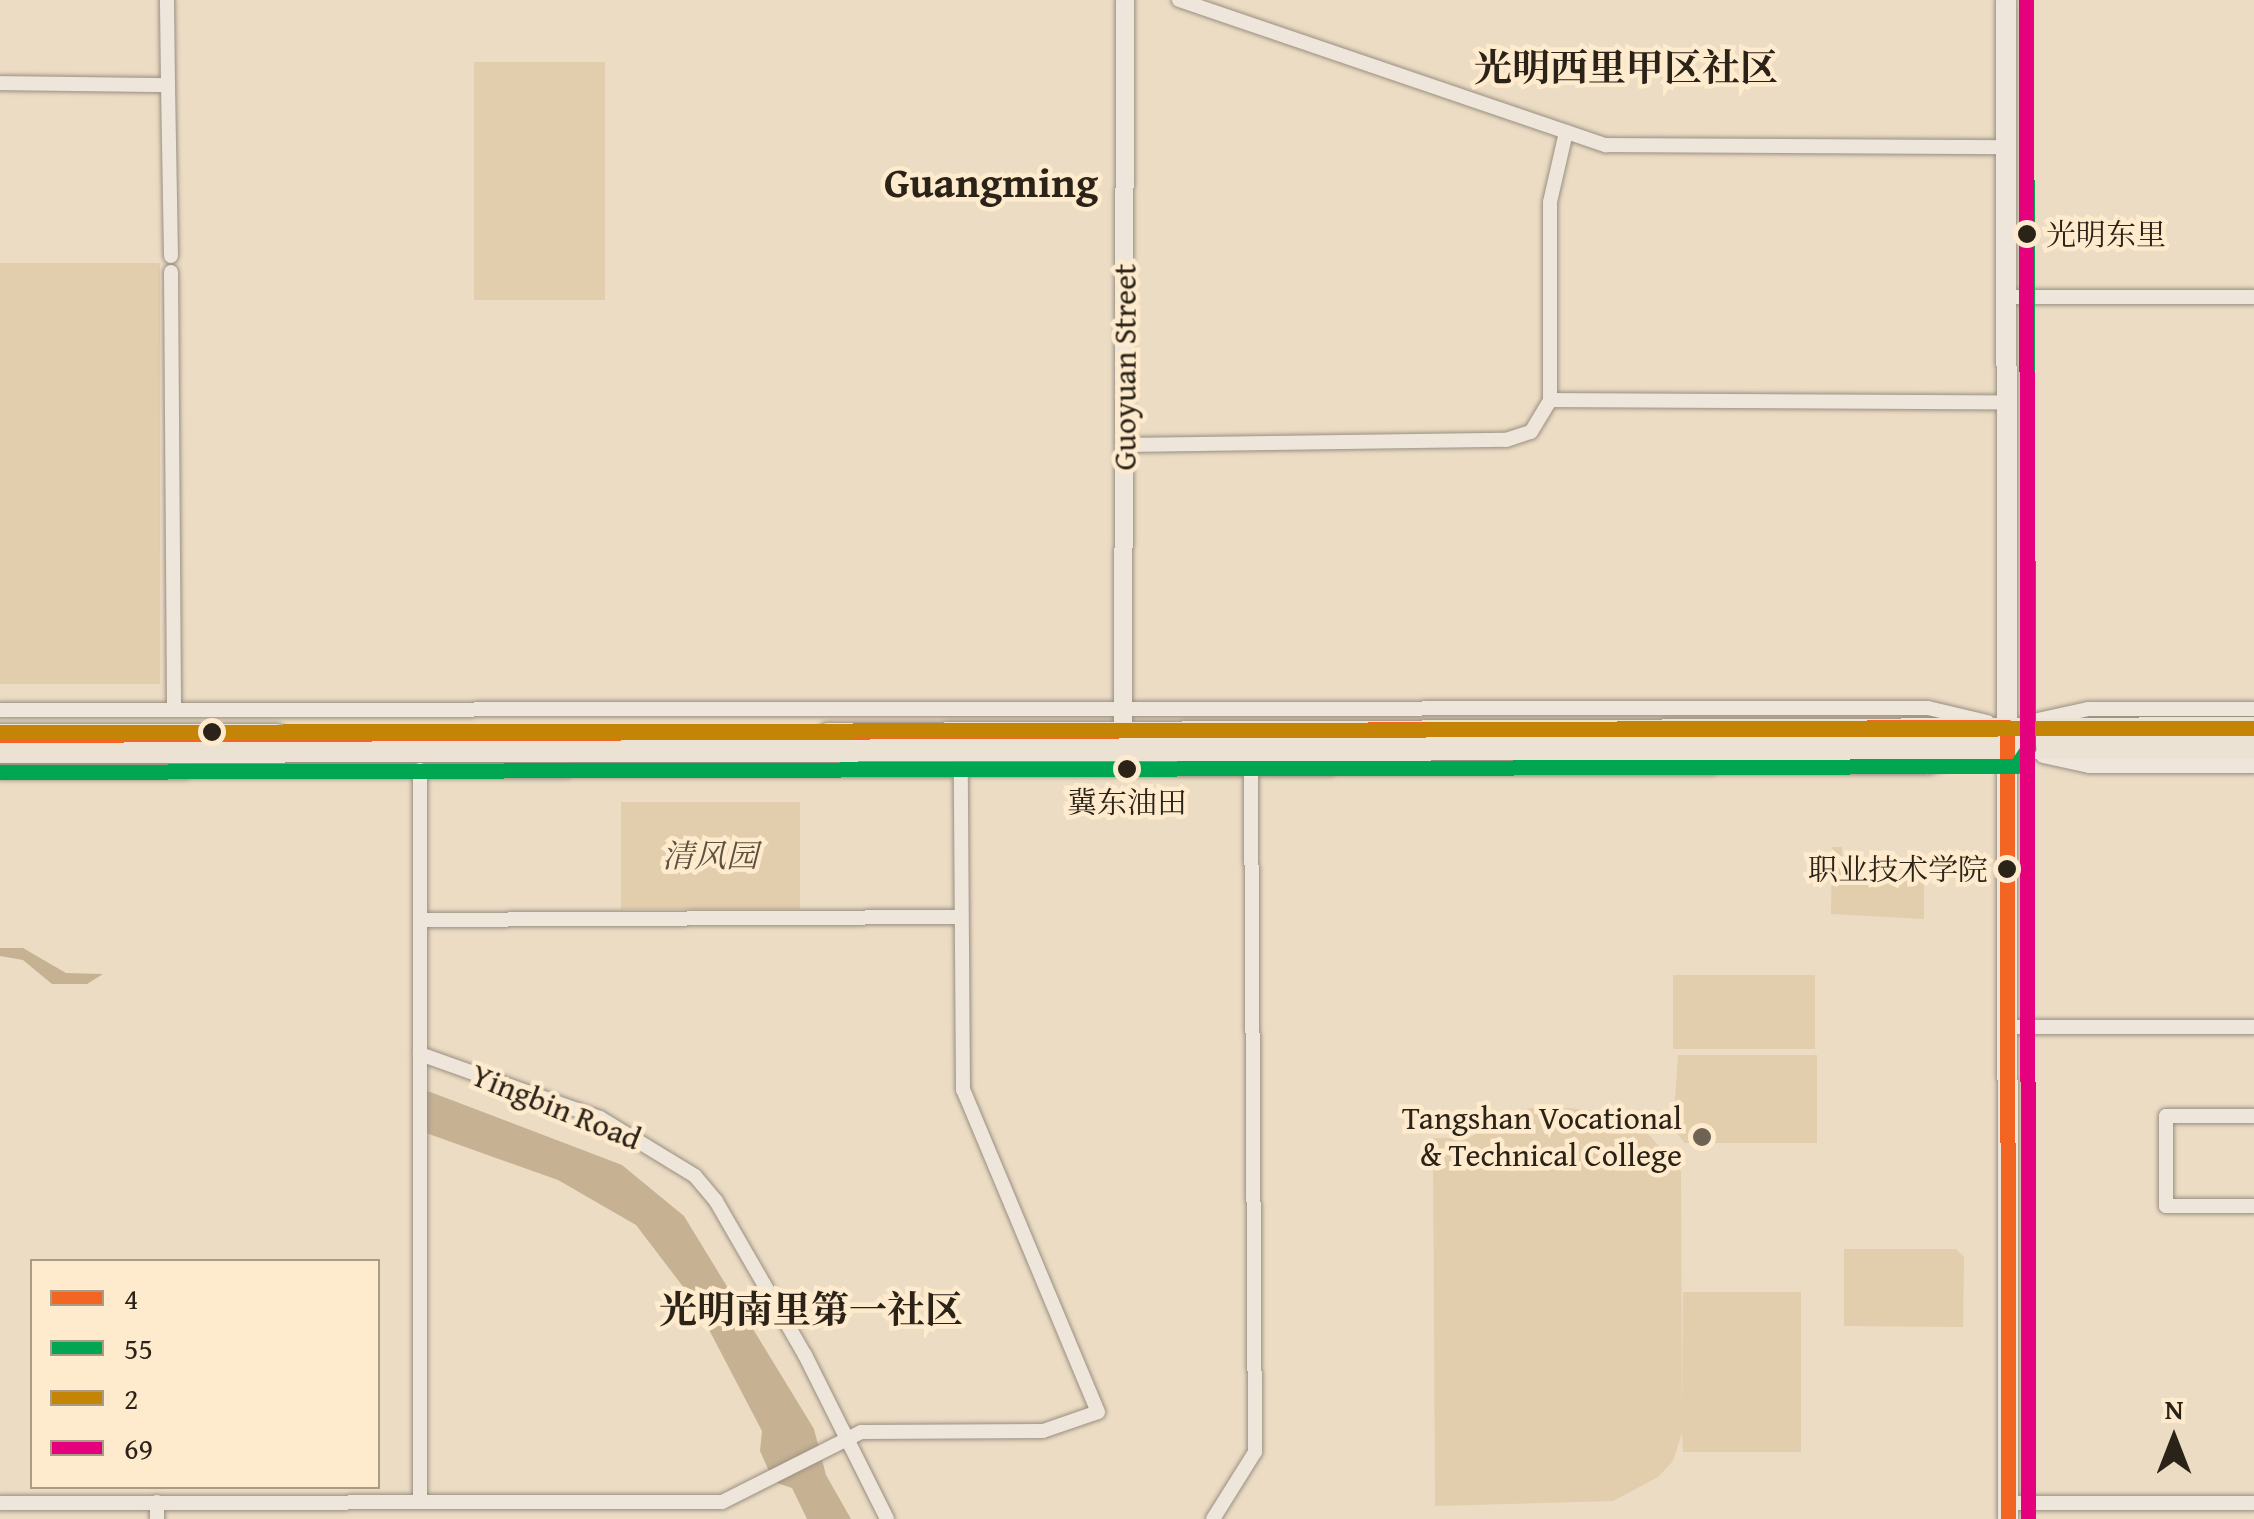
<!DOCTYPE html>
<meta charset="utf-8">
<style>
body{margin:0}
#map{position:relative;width:2254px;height:1519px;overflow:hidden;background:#ecdcc4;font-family:"Gentium Book Plus","Noto Serif SC",serif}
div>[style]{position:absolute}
.green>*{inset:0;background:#e2cdac;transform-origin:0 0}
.water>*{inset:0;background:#c6b193}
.roads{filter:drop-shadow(0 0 2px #998f81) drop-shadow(0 0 2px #998f81)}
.minor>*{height:14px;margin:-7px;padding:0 7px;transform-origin:7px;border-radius:7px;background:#eee6da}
.tertiary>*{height:18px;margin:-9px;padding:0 9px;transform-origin:9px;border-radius:9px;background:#eee6da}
.secondary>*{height:20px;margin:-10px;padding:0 10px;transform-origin:10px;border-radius:10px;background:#eee6da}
.primary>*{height:22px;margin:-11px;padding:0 11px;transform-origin:11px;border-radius:11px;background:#ebe2d3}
.bus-1>*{height:15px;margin:-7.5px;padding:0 7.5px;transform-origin:7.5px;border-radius:7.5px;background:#f26522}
.bus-2>*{height:15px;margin:-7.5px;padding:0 7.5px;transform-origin:7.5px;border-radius:7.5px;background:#00a651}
.bus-3>*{height:15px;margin:-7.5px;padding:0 7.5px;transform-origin:7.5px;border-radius:7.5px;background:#c48506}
.bus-4>*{height:15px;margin:-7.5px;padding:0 7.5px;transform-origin:7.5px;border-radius:7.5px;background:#e5007d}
.dots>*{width:28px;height:28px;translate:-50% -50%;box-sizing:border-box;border:5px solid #feebce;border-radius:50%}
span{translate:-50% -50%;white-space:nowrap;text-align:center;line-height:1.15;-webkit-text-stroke:9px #feebce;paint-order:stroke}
.bus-label{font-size:30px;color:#2b2218}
.left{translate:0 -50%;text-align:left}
.right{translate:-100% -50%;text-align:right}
.street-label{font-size:32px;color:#2b2218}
.park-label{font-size:32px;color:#5f513f;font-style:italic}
.poi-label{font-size:32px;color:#2b2218}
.quarter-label{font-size:38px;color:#2b2218;font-weight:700}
.district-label{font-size:42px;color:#2b2218;font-weight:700}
.legend{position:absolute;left:30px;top:1259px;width:350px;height:230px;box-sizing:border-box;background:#feebce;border:2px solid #aa9b85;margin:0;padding:12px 18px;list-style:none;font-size:30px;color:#2b2218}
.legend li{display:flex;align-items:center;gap:20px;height:50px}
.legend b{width:50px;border:2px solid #aa9b85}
.north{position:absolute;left:2124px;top:1389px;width:100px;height:100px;-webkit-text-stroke:8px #feebce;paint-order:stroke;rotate:0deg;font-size:28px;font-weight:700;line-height:40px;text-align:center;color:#2b2218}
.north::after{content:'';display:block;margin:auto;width:35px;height:45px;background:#2b2218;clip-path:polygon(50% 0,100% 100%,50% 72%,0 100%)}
</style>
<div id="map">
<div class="green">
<i style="left:474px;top:62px;width:131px;height:238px"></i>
<i style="left:160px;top:263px;width:421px;height:160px;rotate:90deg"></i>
<i style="left:621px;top:802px;width:179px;height:107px"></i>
<i style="clip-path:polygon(1832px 847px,1842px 847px,1843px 877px,1924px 877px,1924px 919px,1831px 914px)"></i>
<i style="left:1673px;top:975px;width:142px;height:74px"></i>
<i style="clip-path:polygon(1678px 1055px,1817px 1055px,1817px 1143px,1685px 1143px,1673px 1129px)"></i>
<i style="clip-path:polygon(1543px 1106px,1612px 1112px,1649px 1135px,1681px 1171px,1682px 1423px,1683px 1292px,1801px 1292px,1801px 1452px,1683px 1452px,1682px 1433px,1673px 1461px,1658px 1477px,1613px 1501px,1435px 1506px,1433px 1138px,1469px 1138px,1511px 1112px)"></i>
<i style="clip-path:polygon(1844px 1249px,1956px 1249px,1964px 1257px,1963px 1327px,1844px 1326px)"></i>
</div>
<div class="water">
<i style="clip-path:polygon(0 948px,23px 948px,66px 973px,103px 974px,87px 984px,52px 984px,23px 960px,0 956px)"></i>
<i style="clip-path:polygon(425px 1090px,622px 1165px,684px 1216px,814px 1429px,826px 1475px,851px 1519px,807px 1519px,792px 1488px,774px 1482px,760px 1451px,762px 1431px,694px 1301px,636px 1225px,558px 1180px,426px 1133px)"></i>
</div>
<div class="roads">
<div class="minor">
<i style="left:1179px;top:0;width:451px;rotate:18.8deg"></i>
<i style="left:1606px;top:145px;width:400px;rotate:0.3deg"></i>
<i style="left:0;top:83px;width:168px;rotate:0.7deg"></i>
<i style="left:168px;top:85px;width:85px;rotate:-90.7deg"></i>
<i style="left:168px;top:85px;width:171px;rotate:89deg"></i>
<i style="left:171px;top:272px;width:438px;rotate:89.6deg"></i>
<i style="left:2007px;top:297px;width:247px"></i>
<i style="left:1550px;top:400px;width:458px;rotate:0.3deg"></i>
<i style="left:1125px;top:445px;width:381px;rotate:-0.8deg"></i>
<i style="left:1506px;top:440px;width:26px;rotate:-18deg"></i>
<i style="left:1531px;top:432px;width:37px;rotate:-59deg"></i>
<i style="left:1550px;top:400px;width:198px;rotate:-90deg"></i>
<i style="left:1550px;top:202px;width:72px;rotate:-77.1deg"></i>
<i style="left:0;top:710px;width:1928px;rotate:-0.06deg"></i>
<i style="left:1928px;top:708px;width:61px;rotate:13.3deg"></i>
<i style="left:2033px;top:721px;width:56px;rotate:-12.3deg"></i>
<i style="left:2088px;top:709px;width:166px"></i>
<i style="left:2043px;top:756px;width:47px;rotate:12.3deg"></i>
<i style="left:2089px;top:766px;width:165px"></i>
<i style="left:420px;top:770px;width:730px;rotate:90deg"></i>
<i style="left:0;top:772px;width:1928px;rotate:-0.15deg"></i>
<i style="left:1928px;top:767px;width:46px;rotate:-13.7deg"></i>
<i style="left:420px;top:920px;width:541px;rotate:-0.32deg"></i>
<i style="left:2008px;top:1027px;width:246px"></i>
<i style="left:420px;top:1054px;width:191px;rotate:19.6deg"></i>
<i style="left:600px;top:1118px;width:111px;rotate:31.4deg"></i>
<i style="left:695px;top:1176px;width:33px;rotate:50deg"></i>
<i style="left:716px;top:1201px;width:178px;rotate:60deg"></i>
<i style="left:805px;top:1355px;width:183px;rotate:63.4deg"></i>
<i style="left:2254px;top:1116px;width:88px;rotate:180deg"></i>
<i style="left:2166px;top:1116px;width:90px;rotate:90deg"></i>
<i style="left:2166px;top:1206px;width:88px"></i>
<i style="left:157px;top:1502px;width:17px;rotate:90deg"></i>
<i style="left:0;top:1503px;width:722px;rotate:-0.08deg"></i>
<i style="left:722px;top:1502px;width:156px;rotate:-26.7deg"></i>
<i style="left:861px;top:1432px;width:182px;rotate:-0.3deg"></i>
<i style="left:1043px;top:1431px;width:58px;rotate:-19.1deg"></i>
<i style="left:1098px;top:1412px;width:349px;rotate:-112.7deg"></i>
<i style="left:963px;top:1090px;width:319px;rotate:-90.4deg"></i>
<i style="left:2008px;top:1503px;width:246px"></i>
<i style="left:1213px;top:1519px;width:79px;rotate:-57.9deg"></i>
<i style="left:1255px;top:1452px;width:683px;rotate:-90.34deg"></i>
</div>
<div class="tertiary">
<i style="left:1123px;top:734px;width:734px;rotate:-89.84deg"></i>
</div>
<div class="secondary">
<i style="left:2006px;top:0;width:1519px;rotate:89.92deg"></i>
</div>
<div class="primary">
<i style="left:828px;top:734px;width:1426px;rotate:-0.24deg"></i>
<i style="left:0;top:735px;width:276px"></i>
<i style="left:0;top:752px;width:2254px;rotate:-0.1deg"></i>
</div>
</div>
<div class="bus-1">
<i style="left:0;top:735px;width:2007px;rotate:-0.23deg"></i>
<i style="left:2007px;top:727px;width:792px;rotate:89.93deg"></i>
</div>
<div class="bus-2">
<i style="left:0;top:772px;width:2016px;rotate:-0.17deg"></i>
<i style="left:2016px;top:766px;width:22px;rotate:-56deg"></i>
<i style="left:2028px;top:748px;width:748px;rotate:-90.15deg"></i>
</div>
<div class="bus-3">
<i style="left:0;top:732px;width:2254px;rotate:-0.1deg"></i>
</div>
<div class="bus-4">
<i style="left:2026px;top:0;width:1519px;rotate:89.92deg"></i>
</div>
<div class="dots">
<i style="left:2027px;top:234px;background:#2b2218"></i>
<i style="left:212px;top:732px;background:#2b2218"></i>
<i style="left:1127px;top:769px;background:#2b2218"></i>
<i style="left:2007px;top:869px;background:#2b2218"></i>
<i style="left:1702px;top:1137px;background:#6f6354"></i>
</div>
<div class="bus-label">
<span class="left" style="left:2046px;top:234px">光明东里</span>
<span style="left:1127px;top:802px">冀东油田</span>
<span class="right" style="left:1988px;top:869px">职业技术学院</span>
</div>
<div class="street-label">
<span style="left:1125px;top:367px;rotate:-90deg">Guoyuan Street</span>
<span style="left:556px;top:1107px;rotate:22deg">Yingbin Road</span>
</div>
<div class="park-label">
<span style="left:710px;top:856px">清风园</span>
</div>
<div class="poi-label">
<span class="right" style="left:1682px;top:1137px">Tangshan Vocational<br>&amp; Technical College</span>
</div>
<div class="quarter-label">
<span style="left:1626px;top:68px">光明西里甲区社区</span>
<span style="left:811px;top:1310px">光明南里第一社区</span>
</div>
<div class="district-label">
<span style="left:991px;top:182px">Guangming</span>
</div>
<ul class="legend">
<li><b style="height:12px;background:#f26522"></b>4</li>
<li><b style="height:12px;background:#00a651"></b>55</li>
<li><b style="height:12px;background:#c48506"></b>2</li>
<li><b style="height:12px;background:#e5007d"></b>69</li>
</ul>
<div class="north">N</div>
</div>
